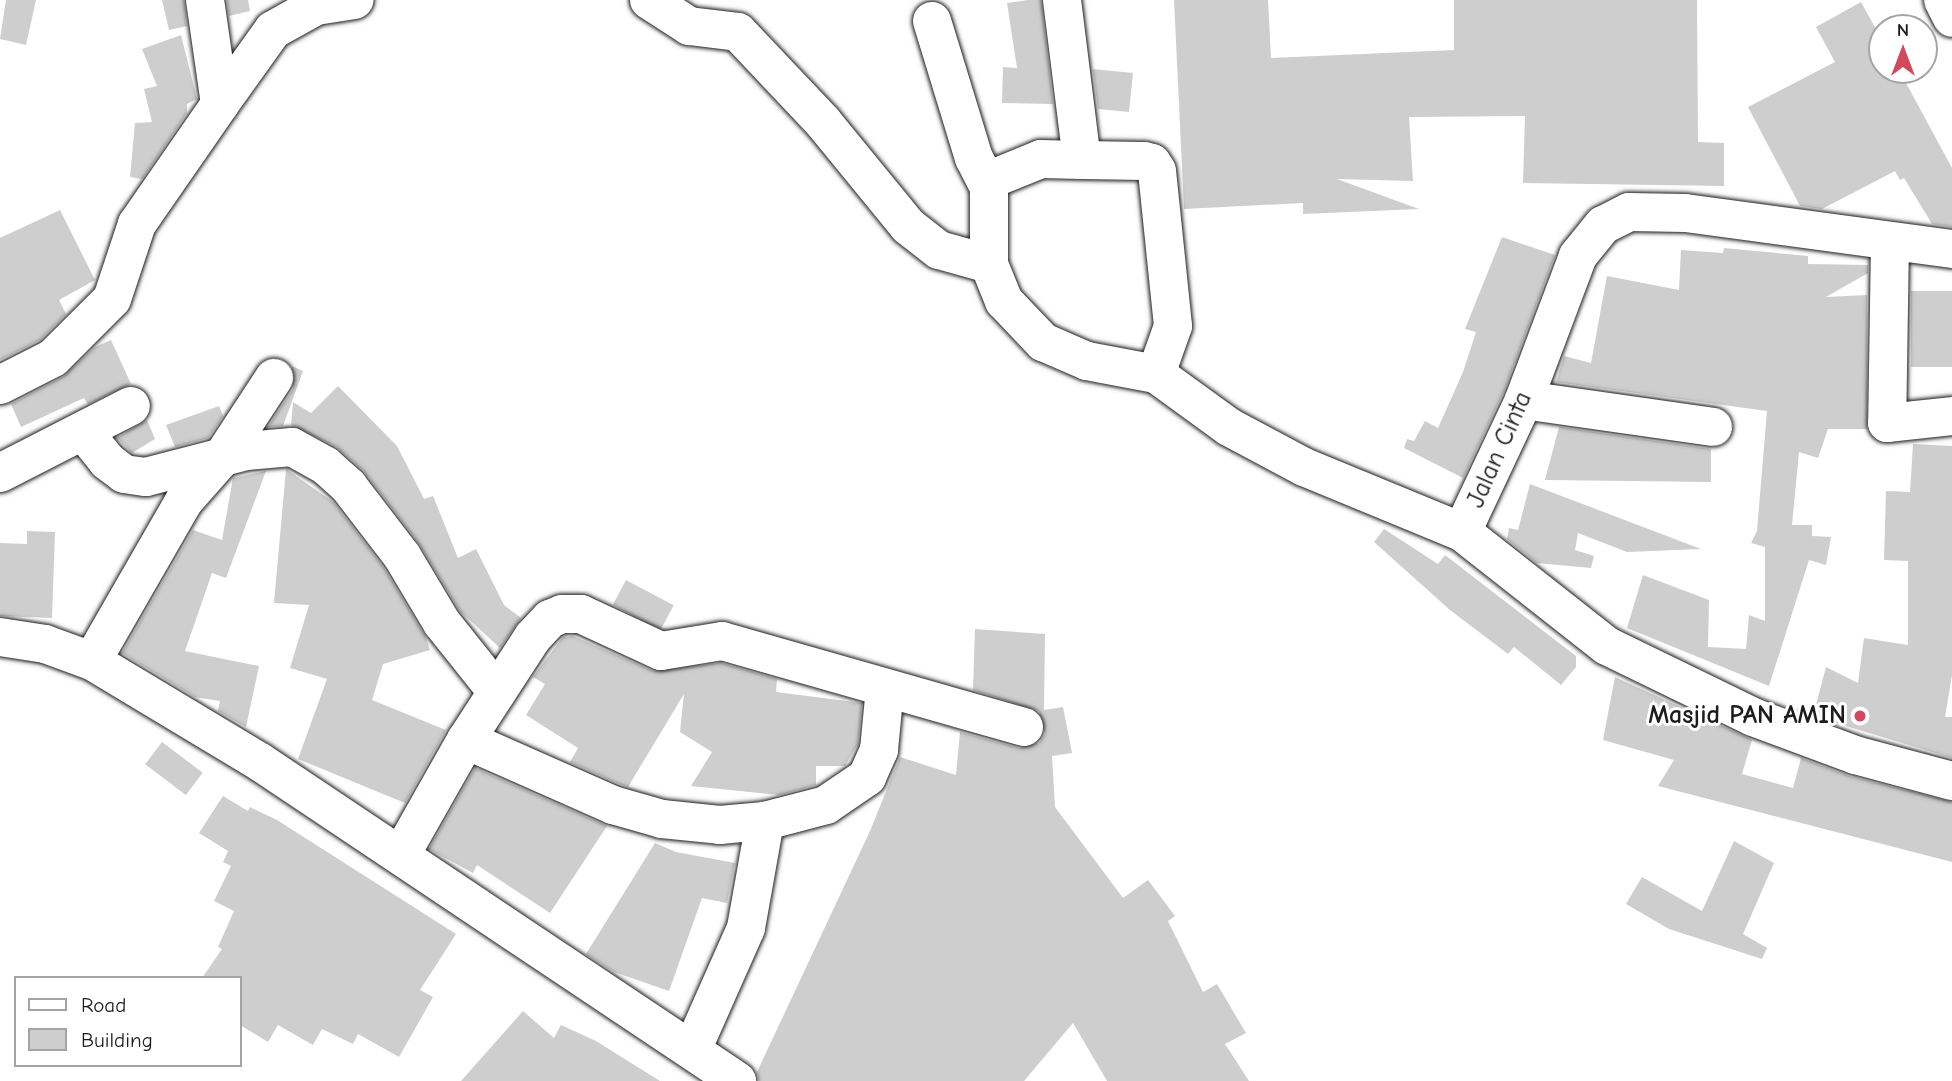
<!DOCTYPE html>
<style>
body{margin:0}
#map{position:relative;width:1952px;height:1081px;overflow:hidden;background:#fff;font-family:"Comic Neue",sans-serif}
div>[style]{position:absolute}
.building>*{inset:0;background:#cecece;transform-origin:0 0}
.roads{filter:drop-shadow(0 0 2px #1c1c1c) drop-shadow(0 0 2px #1c1c1c)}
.minor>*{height:38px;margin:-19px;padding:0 19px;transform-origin:19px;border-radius:19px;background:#fff}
.trunk>*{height:38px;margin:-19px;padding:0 19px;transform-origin:19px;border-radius:19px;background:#fff}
.dots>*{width:19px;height:19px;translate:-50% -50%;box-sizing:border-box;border:4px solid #fff;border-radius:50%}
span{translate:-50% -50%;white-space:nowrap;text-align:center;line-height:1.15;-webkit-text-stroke:6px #fff;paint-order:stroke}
.street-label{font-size:26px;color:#1c1c1c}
.poi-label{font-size:26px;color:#1c1c1c;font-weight:700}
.right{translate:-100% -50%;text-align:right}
.legend{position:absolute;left:14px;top:976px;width:228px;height:91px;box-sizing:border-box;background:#fff;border:2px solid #a4a4a4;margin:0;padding:9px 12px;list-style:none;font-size:21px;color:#1c1c1c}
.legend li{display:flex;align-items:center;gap:14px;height:35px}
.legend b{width:35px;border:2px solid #a4a4a4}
.north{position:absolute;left:1868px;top:14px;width:70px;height:70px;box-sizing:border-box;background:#fff;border:2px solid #a4a4a4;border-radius:50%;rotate:0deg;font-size:19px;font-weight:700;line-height:28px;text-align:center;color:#1c1c1c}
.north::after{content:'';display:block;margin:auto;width:24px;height:32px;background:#d1495b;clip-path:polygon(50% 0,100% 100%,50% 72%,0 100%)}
</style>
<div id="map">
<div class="building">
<i style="clip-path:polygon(6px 0,36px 0,26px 45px,0 39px)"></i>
<i style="clip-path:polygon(162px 0,184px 0,187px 26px,169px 30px)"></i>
<i style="clip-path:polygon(227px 0,248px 0,250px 11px,229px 16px)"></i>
<i style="clip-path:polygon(1028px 0,1041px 0,1053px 104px,1002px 103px,1003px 67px,1017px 68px,1007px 3px)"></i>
<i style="clip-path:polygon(1174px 0,1268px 0,1271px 58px,1454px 50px,1454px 0,1697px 0,1698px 142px,1724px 143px,1724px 186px,1523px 183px,1525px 116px,1409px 117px,1413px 181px,1337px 179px,1419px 209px,1303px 214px,1303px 203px,1184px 209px)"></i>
<i style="clip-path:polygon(1861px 2px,1882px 40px,1882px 70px,1899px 70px,1952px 168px,1952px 227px,1932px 224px,1904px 178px,1900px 180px,1895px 171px,1822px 209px,1800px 206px,1748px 107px,1835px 62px,1816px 27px)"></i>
<i style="clip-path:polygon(181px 35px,197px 99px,187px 104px,187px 113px,142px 179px,130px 177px,135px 123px,152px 122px,144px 89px,157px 86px,142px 49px)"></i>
<i style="clip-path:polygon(1093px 69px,1133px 73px,1129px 112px,1098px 109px)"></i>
<i style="clip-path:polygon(60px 210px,95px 280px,59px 300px,66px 314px,40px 340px,0 360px,0 238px)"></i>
<i style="clip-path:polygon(1502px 237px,1555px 255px,1504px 391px,1463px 478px,1404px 448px,1407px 439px,1414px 441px,1425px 421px,1438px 428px,1463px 372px,1476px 332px,1465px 329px)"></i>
<i style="clip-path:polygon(1724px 248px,1808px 256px,1808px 264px,1868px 265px,1868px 273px,1826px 297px,1867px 295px,1867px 429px,1828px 429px,1818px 458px,1799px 452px,1792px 525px,1812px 525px,1812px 536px,1831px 537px,1826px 565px,1809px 560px,1769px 686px,1627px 628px,1643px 575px,1709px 600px,1708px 647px,1746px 649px,1749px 615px,1765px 621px,1765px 547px,1751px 543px,1757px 531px,1767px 411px,1556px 382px,1564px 356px,1591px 363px,1607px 276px,1679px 290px,1681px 250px,1723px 253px)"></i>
<i style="left:1952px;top:291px;width:76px;height:41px;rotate:90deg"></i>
<i style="clip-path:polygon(111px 340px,131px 384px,88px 404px,84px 398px,21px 427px,11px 404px,63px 377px,95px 347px)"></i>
<i style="clip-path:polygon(292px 366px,303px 371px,283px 426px,268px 427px,293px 389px)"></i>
<i style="clip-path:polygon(338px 386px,397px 446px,424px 499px,433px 496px,458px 558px,476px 549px,504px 605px,521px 618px,500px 648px,460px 611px,419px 543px,364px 471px,337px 447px,291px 425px,293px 402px,311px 413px)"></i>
<i style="clip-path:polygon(219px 406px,223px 416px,208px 438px,175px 447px,166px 425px)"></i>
<i style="clip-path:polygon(147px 420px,155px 439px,132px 453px,117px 438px)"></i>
<i style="clip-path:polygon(1559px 427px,1711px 449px,1711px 482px,1545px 480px)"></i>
<i style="clip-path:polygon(1913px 444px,1952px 446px,1952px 675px,1945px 717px,1952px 717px,1952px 758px,1813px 716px,1826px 667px,1858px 683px,1864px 638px,1908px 645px,1908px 561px,1884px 560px,1886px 491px,1910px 492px)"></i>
<i style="clip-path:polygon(286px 469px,333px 502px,384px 568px,426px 638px,430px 650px,383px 664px,372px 700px,446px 730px,405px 803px,298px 759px,327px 679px,290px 668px,309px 605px,274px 603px)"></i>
<i style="clip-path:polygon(266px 471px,226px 578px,212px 573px,185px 651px,259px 666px,246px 727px,218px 711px,220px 701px,195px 697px,122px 653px,193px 530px,222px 540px,233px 478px)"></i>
<i style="clip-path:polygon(1530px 484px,1701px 549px,1627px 552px,1578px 533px,1575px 550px,1594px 556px,1591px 568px,1537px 563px,1507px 539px,1509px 528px,1518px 530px)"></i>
<i style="clip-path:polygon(1384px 529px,1438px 564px,1445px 555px,1576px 656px,1576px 667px,1561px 685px,1514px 647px,1508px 654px,1450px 610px,1374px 542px)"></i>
<i style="clip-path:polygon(27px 531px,55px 532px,52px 618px,0 616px,0 543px,27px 544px)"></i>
<i style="left:626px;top:580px;width:54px;height:28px;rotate:28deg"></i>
<i style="clip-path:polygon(975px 629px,1045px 634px,1044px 710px,1063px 707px,1072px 753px,1052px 756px,1055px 807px,1123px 898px,1148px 880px,1175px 916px,1168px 921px,1203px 992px,1217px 984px,1246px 1033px,1225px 1044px,1249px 1081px,1107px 1081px,1073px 1023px,1024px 1081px,759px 1081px,757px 1072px,870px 831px,900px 757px,956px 775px,960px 732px,1019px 748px,1039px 743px,1045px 734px,1039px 711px,973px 690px)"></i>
<i style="clip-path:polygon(573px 636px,653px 671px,721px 663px,777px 679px,776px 692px,862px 703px,858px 744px,845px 766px,816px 766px,816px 785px,779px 795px,691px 786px,712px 752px,680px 732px,684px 694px,628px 787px,620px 784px,570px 762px,578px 748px,526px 715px,545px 684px,533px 677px,563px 637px)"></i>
<i style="clip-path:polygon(1615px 677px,1752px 740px,1742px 774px,1793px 788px,1801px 758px,1849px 776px,1952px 802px,1952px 862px,1658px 786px,1674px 760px,1603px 740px)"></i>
<i style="left:162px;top:742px;width:51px;height:28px;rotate:37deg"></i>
<i style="clip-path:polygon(475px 768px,607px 826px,550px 913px,477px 865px,473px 873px,429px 849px)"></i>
<i style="clip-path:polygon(223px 796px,248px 811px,250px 807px,277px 820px,456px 934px,420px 990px,433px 997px,399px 1057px,358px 1034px,353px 1044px,322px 1029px,313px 1045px,278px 1025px,268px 1042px,240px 1025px,240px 978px,202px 978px,222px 949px,218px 947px,234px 911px,214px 901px,231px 866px,223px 862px,228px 851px,199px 833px)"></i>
<i style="clip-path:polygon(1734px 841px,1774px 863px,1743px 934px,1767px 948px,1762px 959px,1669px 929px,1626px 904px,1642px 877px,1702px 911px)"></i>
<i style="clip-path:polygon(655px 843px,676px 852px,735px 863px,727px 903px,702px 898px,669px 991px,614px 972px,586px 954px)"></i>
<i style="clip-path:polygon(523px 1011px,554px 1038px,561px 1025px,596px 1041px,660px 1081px,461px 1081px)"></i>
</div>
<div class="roads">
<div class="minor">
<i style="left:649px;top:0;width:48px;rotate:33deg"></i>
<i style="left:689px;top:26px;width:49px;rotate:7deg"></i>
<i style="left:738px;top:32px;width:124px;rotate:46.6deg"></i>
<i style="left:823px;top:122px;width:134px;rotate:50.7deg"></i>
<i style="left:908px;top:226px;width:39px;rotate:38deg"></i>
<i style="left:939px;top:250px;width:52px;rotate:15.6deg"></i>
<i style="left:1062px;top:0;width:161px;rotate:82.9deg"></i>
<i style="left:1082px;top:160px;width:62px;rotate:0.9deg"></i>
<i style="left:1144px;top:161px;width:8px;rotate:14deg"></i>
<i style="left:1152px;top:163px;width:9px;rotate:58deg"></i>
<i style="left:1157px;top:171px;width:156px;rotate:84.1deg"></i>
<i style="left:1173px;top:326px;width:51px;rotate:109.5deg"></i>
<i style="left:932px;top:21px;width:143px;rotate:73deg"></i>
<i style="left:974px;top:158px;width:33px;rotate:63deg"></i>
<i style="left:989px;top:187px;width:77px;rotate:90deg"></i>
<i style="left:989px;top:264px;width:40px;rotate:68deg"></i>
<i style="left:1004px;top:301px;width:57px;rotate:46.4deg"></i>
<i style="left:1043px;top:342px;width:48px;rotate:23.4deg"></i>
<i style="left:1087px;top:361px;width:70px;rotate:10.7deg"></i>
<i style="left:1156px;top:374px;width:90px;rotate:36deg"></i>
<i style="left:1229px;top:427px;width:85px;rotate:28.1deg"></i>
<i style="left:1304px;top:467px;width:171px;rotate:22.4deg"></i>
<i style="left:220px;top:104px;width:91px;rotate:-54.4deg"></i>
<i style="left:273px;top:30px;width:49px;rotate:-29.2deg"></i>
<i style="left:316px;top:6px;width:39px;rotate:-9deg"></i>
<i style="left:987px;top:181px;width:58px;rotate:-22.2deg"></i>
<i style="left:1041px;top:159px;width:41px;rotate:1.4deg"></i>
<i style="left:1890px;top:242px;width:181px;rotate:90.9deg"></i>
<i style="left:1887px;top:423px;width:65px;rotate:-6.1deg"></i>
<i style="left:1952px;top:249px;width:269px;rotate:-172.3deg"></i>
<i style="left:1685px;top:213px;width:56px;rotate:-179deg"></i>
<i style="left:1629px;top:212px;width:29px;rotate:153deg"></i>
<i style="left:1603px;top:225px;width:40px;rotate:129deg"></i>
<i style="left:1578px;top:256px;width:154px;rotate:110.6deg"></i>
<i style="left:1524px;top:400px;width:146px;rotate:115.2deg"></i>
<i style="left:1462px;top:532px;width:184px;rotate:38.2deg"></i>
<i style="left:1607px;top:646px;width:162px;rotate:25.9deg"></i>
<i style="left:1753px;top:717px;width:109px;rotate:20.4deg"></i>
<i style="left:1855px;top:755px;width:100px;rotate:15deg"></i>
<i style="left:0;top:385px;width:59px;rotate:-27deg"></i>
<i style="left:53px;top:358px;width:83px;rotate:-45deg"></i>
<i style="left:112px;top:299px;width:79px;rotate:-71.6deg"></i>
<i style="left:137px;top:224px;width:146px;rotate:-55.3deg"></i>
<i style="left:220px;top:104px;width:105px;rotate:-98.2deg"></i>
<i style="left:1524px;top:400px;width:191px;rotate:8.1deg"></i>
<i style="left:83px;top:431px;width:38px;rotate:51deg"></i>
<i style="left:107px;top:461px;width:21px;rotate:37deg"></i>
<i style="left:124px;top:474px;width:22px;rotate:8deg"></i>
<i style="left:146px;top:477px;width:103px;rotate:-14.6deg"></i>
<i style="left:246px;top:451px;width:46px;rotate:-5deg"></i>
<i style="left:292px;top:447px;width:39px;rotate:29deg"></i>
<i style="left:326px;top:466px;width:31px;rotate:42deg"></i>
<i style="left:349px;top:487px;width:87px;rotate:52.5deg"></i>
<i style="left:402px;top:556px;width:78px;rotate:59.2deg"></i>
<i style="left:442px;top:623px;width:88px;rotate:51.4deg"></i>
<i style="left:0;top:473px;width:147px;rotate:-27.1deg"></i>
<i style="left:0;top:637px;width:46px;rotate:8.8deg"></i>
<i style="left:45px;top:644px;width:50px;rotate:19.9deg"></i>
<i style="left:92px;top:661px;width:196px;rotate:31deg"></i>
<i style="left:260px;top:762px;width:574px;rotate:33.77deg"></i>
<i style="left:92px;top:661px;width:185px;rotate:-60.1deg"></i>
<i style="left:184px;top:501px;width:56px;rotate:-48.6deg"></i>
<i style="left:221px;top:459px;width:97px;rotate:-56.8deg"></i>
<i style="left:466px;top:740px;width:161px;rotate:23.9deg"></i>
<i style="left:613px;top:805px;width:51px;rotate:15.9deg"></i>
<i style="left:662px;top:819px;width:58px;rotate:5.9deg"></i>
<i style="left:720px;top:825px;width:45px;rotate:-5.1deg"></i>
<i style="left:765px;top:821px;width:63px;rotate:-14.7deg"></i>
<i style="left:826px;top:805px;width:50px;rotate:-34.3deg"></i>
<i style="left:867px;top:777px;width:30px;rotate:-66deg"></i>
<i style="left:879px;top:750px;width:62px;rotate:-84.5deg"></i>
<i style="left:402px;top:853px;width:130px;rotate:-60.5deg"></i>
<i style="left:466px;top:740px;width:123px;rotate:-57deg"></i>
<i style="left:533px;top:637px;width:25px;rotate:-47deg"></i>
<i style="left:550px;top:619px;width:13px;rotate:-23deg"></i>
<i style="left:562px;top:614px;width:19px"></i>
<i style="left:581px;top:614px;width:88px;rotate:24.8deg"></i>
<i style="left:661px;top:651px;width:62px;rotate:-9.3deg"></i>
<i style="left:722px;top:641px;width:314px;rotate:15.9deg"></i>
<i style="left:692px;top:1050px;width:133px;rotate:-66.1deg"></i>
<i style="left:746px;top:928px;width:109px;rotate:-79.9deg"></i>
</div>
<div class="trunk">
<i style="left:1943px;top:0;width:20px;rotate:63deg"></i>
</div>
</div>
<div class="dots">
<i style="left:1860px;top:716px;background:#d1495b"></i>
</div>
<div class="street-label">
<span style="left:1500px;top:450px;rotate:-66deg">Jalan Cinta</span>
</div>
<div class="poi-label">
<span class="right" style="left:1846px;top:716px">Masjid PAN AMIN</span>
</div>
<ul class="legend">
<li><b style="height:9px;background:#fff"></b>Road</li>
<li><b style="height:19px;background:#cecece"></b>Building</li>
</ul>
<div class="north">N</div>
</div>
